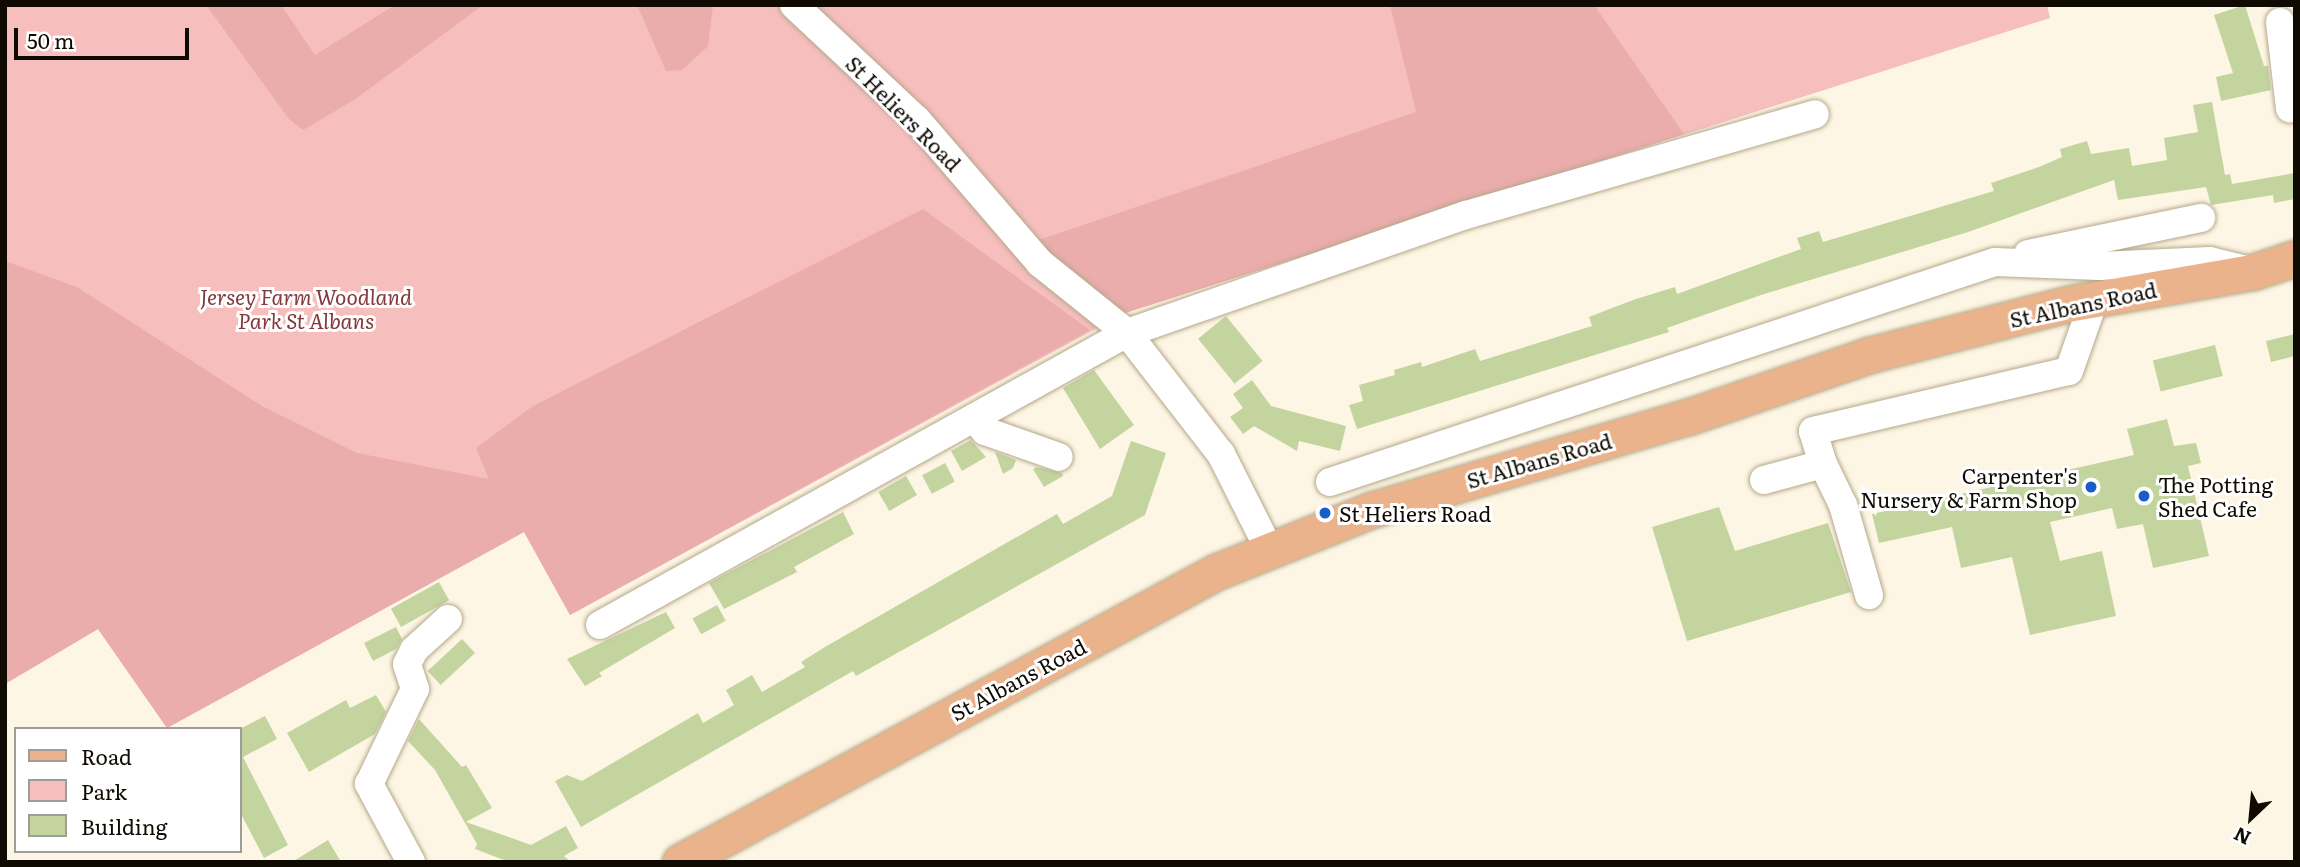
<!DOCTYPE html>
<style>
body{margin:0}
#map{position:relative;width:2300px;height:867px;overflow:hidden;background:#fef6e4;font-family:Literata,serif}
div>[style]{position:absolute}
.green>*{inset:0;background:#f6bebd}
.forest>*{inset:0;background:#ebacac}
.building>*{inset:0;background:#c3d49e;transform-origin:0 0}
.roads{filter:drop-shadow(0 0 2px #b4a88b) drop-shadow(0 0 2px #b4a88b)}
.minor>*{height:28px;margin:-14px;padding:0 14px;transform-origin:14px;border-radius:14px;background:#fff}
.major>*{height:35px;margin:-17.5px;padding:0 17.5px;transform-origin:17.5px;border-radius:17.5px;background:#ebb38c}
.dots>*{width:19px;height:19px;translate:-50% -50%;box-sizing:border-box;border:4px solid #fff;border-radius:50%}
span{translate:-50% -50%;white-space:nowrap;text-align:center;line-height:1.15;-webkit-text-stroke:6px #fff;paint-order:stroke}
.street-label{font-size:21px;color:#0f0b03}
.park-label{font-size:21px;color:#83383b;font-style:italic}
.poi-label{font-size:21px;color:#0f0b03}
.right{translate:-100% -50%;text-align:right}
.left{translate:0 -50%;text-align:left}
.frame{position:absolute;inset:0;border:7px solid #0f0b03;pointer-events:none}
.legend{position:absolute;left:14px;top:727px;width:228px;height:126px;box-sizing:border-box;background:#fff;border:2px solid #9f9d9a;margin:0;padding:9px 12px;list-style:none;font-size:21px;color:#0f0b03}
.legend li{display:flex;align-items:center;gap:14px;height:35px}
.legend b{width:35px;border:2px solid #9f9d9a}
.north{position:absolute;left:2216px;top:783px;width:70px;height:70px;-webkit-text-stroke:5px #fff;paint-order:stroke;rotate:206deg;font-size:19px;font-weight:700;line-height:28px;text-align:center;color:#0f0b03}
.north::after{content:'';display:block;margin:auto;width:24px;height:32px;background:#0f0b03;clip-path:polygon(50% 0,100% 100%,50% 72%,0 100%)}
.scale{position:absolute;left:14px;top:28px;width:175px;height:32px;box-sizing:border-box;border:4px solid #0f0b03;border-top:0;padding-left:9px;font-size:21px;line-height:24px;white-space:nowrap;color:#0f0b03;-webkit-text-stroke:5px #fff;paint-order:stroke}
</style>
<div id="map">
<div class="green">
<i style="clip-path:polygon(5px 5px,2047px 5px,2050px 18px,1125px 313px,570px 615px,524px 532px,167px 728px,98px 629px,5px 684px)"></i>
</div>
<div class="forest">
<i style="clip-path:polygon(206px 5px,281px 5px,315px 55px,395px 5px,483px 5px,354px 100px,303px 130px,289px 119px)"></i>
<i style="clip-path:polygon(637px 5px,713px 5px,708px 46px,682px 70px,666px 71px)"></i>
<i style="clip-path:polygon(1390px 5px,1594px 5px,1684px 134px,1125px 313px,1033px 242px,1416px 112px)"></i>
<i style="clip-path:polygon(923px 209px,1090px 330px,570px 615px,524px 532px,167px 728px,98px 629px,5px 684px,5px 261px,77px 287px,262px 406px,357px 453px,489px 479px,476px 448px,533px 406px)"></i>
</div>
<div class="building">
<i style="clip-path:polygon(2245px 5px,2264px 66px,2268px 66px,2271px 90px,2221px 101px,2216px 77px,2233px 73px,2214px 15px)"></i>
<i style="clip-path:polygon(2212px 102px,2225px 175px,2230px 174px,2232px 184px,2295px 173px,2295px 199px,2274px 203px,2273px 195px,2211px 205px,2206px 187px,2118px 200px,2114px 180px,1968px 232px,1761px 295px,1667px 328px,1669px 332px,1357px 429px,1349px 405px,1363px 401px,1359px 385px,1395px 375px,1394px 370px,1421px 362px,1422px 367px,1475px 349px,1480px 361px,1592px 326px,1589px 317px,1633px 300px,1675px 287px,1677px 294px,1801px 249px,1797px 238px,1819px 231px,1823px 242px,1994px 191px,1991px 183px,2039px 167px,2062px 157px,2060px 149px,2087px 141px,2091px 154px,2129px 148px,2132px 166px,2167px 160px,2164px 138px,2198px 132px,2193px 105px)"></i>
<i style="left:1226px;top:316px;width:58px;height:36px;rotate:51deg"></i>
<i style="clip-path:polygon(2295px 334px,2295px 356px,2271px 362px,2266px 341px)"></i>
<i style="left:2215px;top:345px;width:32px;height:64px;rotate:76deg"></i>
<i style="clip-path:polygon(1094px 370px,1134px 425px,1100px 449px,1063px 388px)"></i>
<i style="clip-path:polygon(1252px 380px,1271px 406px,1346px 426px,1340px 451px,1299px 441px,1297px 451px,1254px 426px,1243px 434px,1230px 417px,1243px 408px,1233px 394px)"></i>
<i style="clip-path:polygon(2167px 419px,2174px 446px,2196px 443px,2201px 463px,2188px 466px,2209px 556px,2153px 568px,2143px 524px,2117px 529px,2112px 508px,2050px 522px,2060px 561px,2102px 551px,2116px 616px,2030px 635px,2012px 557px,1961px 568px,1952px 527px,1879px 543px,1872px 514px,2134px 455px,2127px 429px)"></i>
<i style="clip-path:polygon(971px 440px,986px 457px,962px 471px,951px 451px)"></i>
<i style="clip-path:polygon(1131px 441px,1166px 453px,1145px 515px,856px 676px,853px 671px,581px 827px,555px 781px,567px 775px,582px 781px,698px 713px,703px 723px,734px 705px,726px 690px,752px 675px,762px 692px,805px 667px,801px 662px,825px 647px,1057px 514px,1063px 524px,1112px 496px)"></i>
<i style="clip-path:polygon(995px 452px,1016px 460px,1013px 468px,1003px 474px)"></i>
<i style="left:945px;top:463px;width:21px;height:26px;rotate:62deg"></i>
<i style="clip-path:polygon(1037px 467px,1062px 473px,1063px 476px,1044px 487px,1033px 469px)"></i>
<i style="left:906px;top:476px;width:22px;height:32px;rotate:60deg"></i>
<i style="clip-path:polygon(1719px 507px,1735px 551px,1828px 523px,1851px 592px,1687px 641px,1652px 527px)"></i>
<i style="clip-path:polygon(843px 512px,854px 534px,794px 567px,797px 572px,724px 609px,709px 583px)"></i>
<i style="left:439px;top:582px;width:21px;height:55px;rotate:61deg"></i>
<i style="left:717px;top:605px;width:18px;height:28px;rotate:61deg"></i>
<i style="clip-path:polygon(666px 612px,675px 628px,599px 673px,602px 676px,585px 686px,567px 659px)"></i>
<i style="clip-path:polygon(396px 627px,402px 639px,396px 649px,373px 661px,364px 643px)"></i>
<i style="left:462px;top:639px;width:19px;height:47px;rotate:47deg"></i>
<i style="clip-path:polygon(376px 695px,386px 712px,375px 734px,309px 772px,287px 733px,346px 700px,350px 708px)"></i>
<i style="clip-path:polygon(265px 716px,277px 739px,243px 757px,288px 845px,264px 858px,240px 812px,240px 729px)"></i>
<i style="clip-path:polygon(419px 719px,462px 767px,466px 765px,492px 808px,466px 822px,531px 845px,566px 826px,578px 848px,564px 856px,571px 862px,501px 862px,504px 860px,475px 849px,477px 844px,435px 770px,408px 741px)"></i>
<i style="clip-path:polygon(328px 840px,341px 862px,292px 862px)"></i>
</div>
<div class="roads">
<div class="minor">
<i style="left:794px;top:5px;width:168px;rotate:43.1deg"></i>
<i style="left:917px;top:120px;width:189px;rotate:49.3deg"></i>
<i style="left:1040px;top:263px;width:112px;rotate:38.8deg"></i>
<i style="left:1127px;top:333px;width:153px;rotate:52.2deg"></i>
<i style="left:1221px;top:454px;width:106px;rotate:63.2deg"></i>
<i style="left:2280px;top:22px;width:87px;rotate:83.4deg"></i>
<i style="left:2028px;top:254px;width:177px;rotate:-11.8deg"></i>
<i style="left:974px;top:418px;width:17px;rotate:50deg"></i>
<i style="left:985px;top:431px;width:78px;rotate:19.4deg"></i>
<i style="left:1823px;top:464px;width:46px;rotate:64deg"></i>
<i style="left:1843px;top:505px;width:94px;rotate:73.9deg"></i>
<i style="left:1764px;top:480px;width:61px;rotate:-15.2deg"></i>
<i style="left:1823px;top:464px;width:34px;rotate:-107deg"></i>
<i style="left:1813px;top:431px;width:263px;rotate:-13.2deg"></i>
<i style="left:2069px;top:371px;width:75px;rotate:-70.6deg"></i>
<i style="left:1330px;top:482px;width:700px;rotate:-18.31deg"></i>
<i style="left:1995px;top:262px;width:104px;rotate:2.2deg"></i>
<i style="left:2099px;top:266px;width:111px;rotate:-2.6deg"></i>
<i style="left:2210px;top:261px;width:41px;rotate:14deg"></i>
<i style="left:600px;top:625px;width:602px;rotate:-28.99deg"></i>
<i style="left:1127px;top:333px;width:359px;rotate:-19.2deg"></i>
<i style="left:1466px;top:215px;width:363px;rotate:-16.1deg"></i>
<i style="left:411px;top:862px;width:89px;rotate:-118.3deg"></i>
<i style="left:369px;top:784px;width:106px;rotate:-64.2deg"></i>
<i style="left:415px;top:689px;width:26px;rotate:-108deg"></i>
<i style="left:407px;top:664px;width:16px;rotate:-63deg"></i>
<i style="left:414px;top:650px;width:46px;rotate:-42.4deg"></i>
</div>
<div class="major">
<i style="left:680px;top:862px;width:609px;rotate:-28.42deg"></i>
<i style="left:1216px;top:572px;width:167px;rotate:-21.8deg"></i>
<i style="left:1371px;top:510px;width:334px;rotate:-16.4deg"></i>
<i style="left:1691px;top:416px;width:188px;rotate:-18.9deg"></i>
<i style="left:1869px;top:355px;width:204px;rotate:-14.4deg"></i>
<i style="left:2067px;top:304px;width:189px;rotate:-9.8deg"></i>
<i style="left:2253px;top:272px;width:44px;rotate:-18.4deg"></i>
</div>
</div>
<div class="dots">
<i style="left:2091px;top:487px;background:#175ec9"></i>
<i style="left:2144px;top:496px;background:#175ec9"></i>
<i style="left:1325px;top:513px;background:#175ec9"></i>
</div>
<div class="street-label">
<span style="left:904px;top:113px;rotate:45deg">St Heliers Road</span>
<span style="left:2083px;top:304px;rotate:-12deg">St Albans Road</span>
<span style="left:1539px;top:460px;rotate:-16deg">St Albans Road</span>
<span style="left:1018px;top:679px;rotate:-28deg">St Albans Road</span>
</div>
<div class="park-label">
<span style="left:306px;top:308px">Jersey Farm Woodland<br>Park St Albans</span>
</div>
<div class="poi-label">
<span class="right" style="left:2077px;top:487px">Carpenter's<br>Nursery &amp; Farm Shop</span>
<span class="left" style="left:2158px;top:496px">The Potting<br>Shed Cafe</span>
<span class="left" style="left:1339px;top:513px">St Heliers Road</span>
</div>
<div class="frame"></div>
<ul class="legend">
<li><b style="height:9px;background:#ebb38c"></b>Road</li>
<li><b style="height:19px;background:#f6bebd"></b>Park</li>
<li><b style="height:19px;background:#c3d49e"></b>Building</li>
</ul>
<div class="north">N</div>
<div class="scale">50 m</div>
</div>
